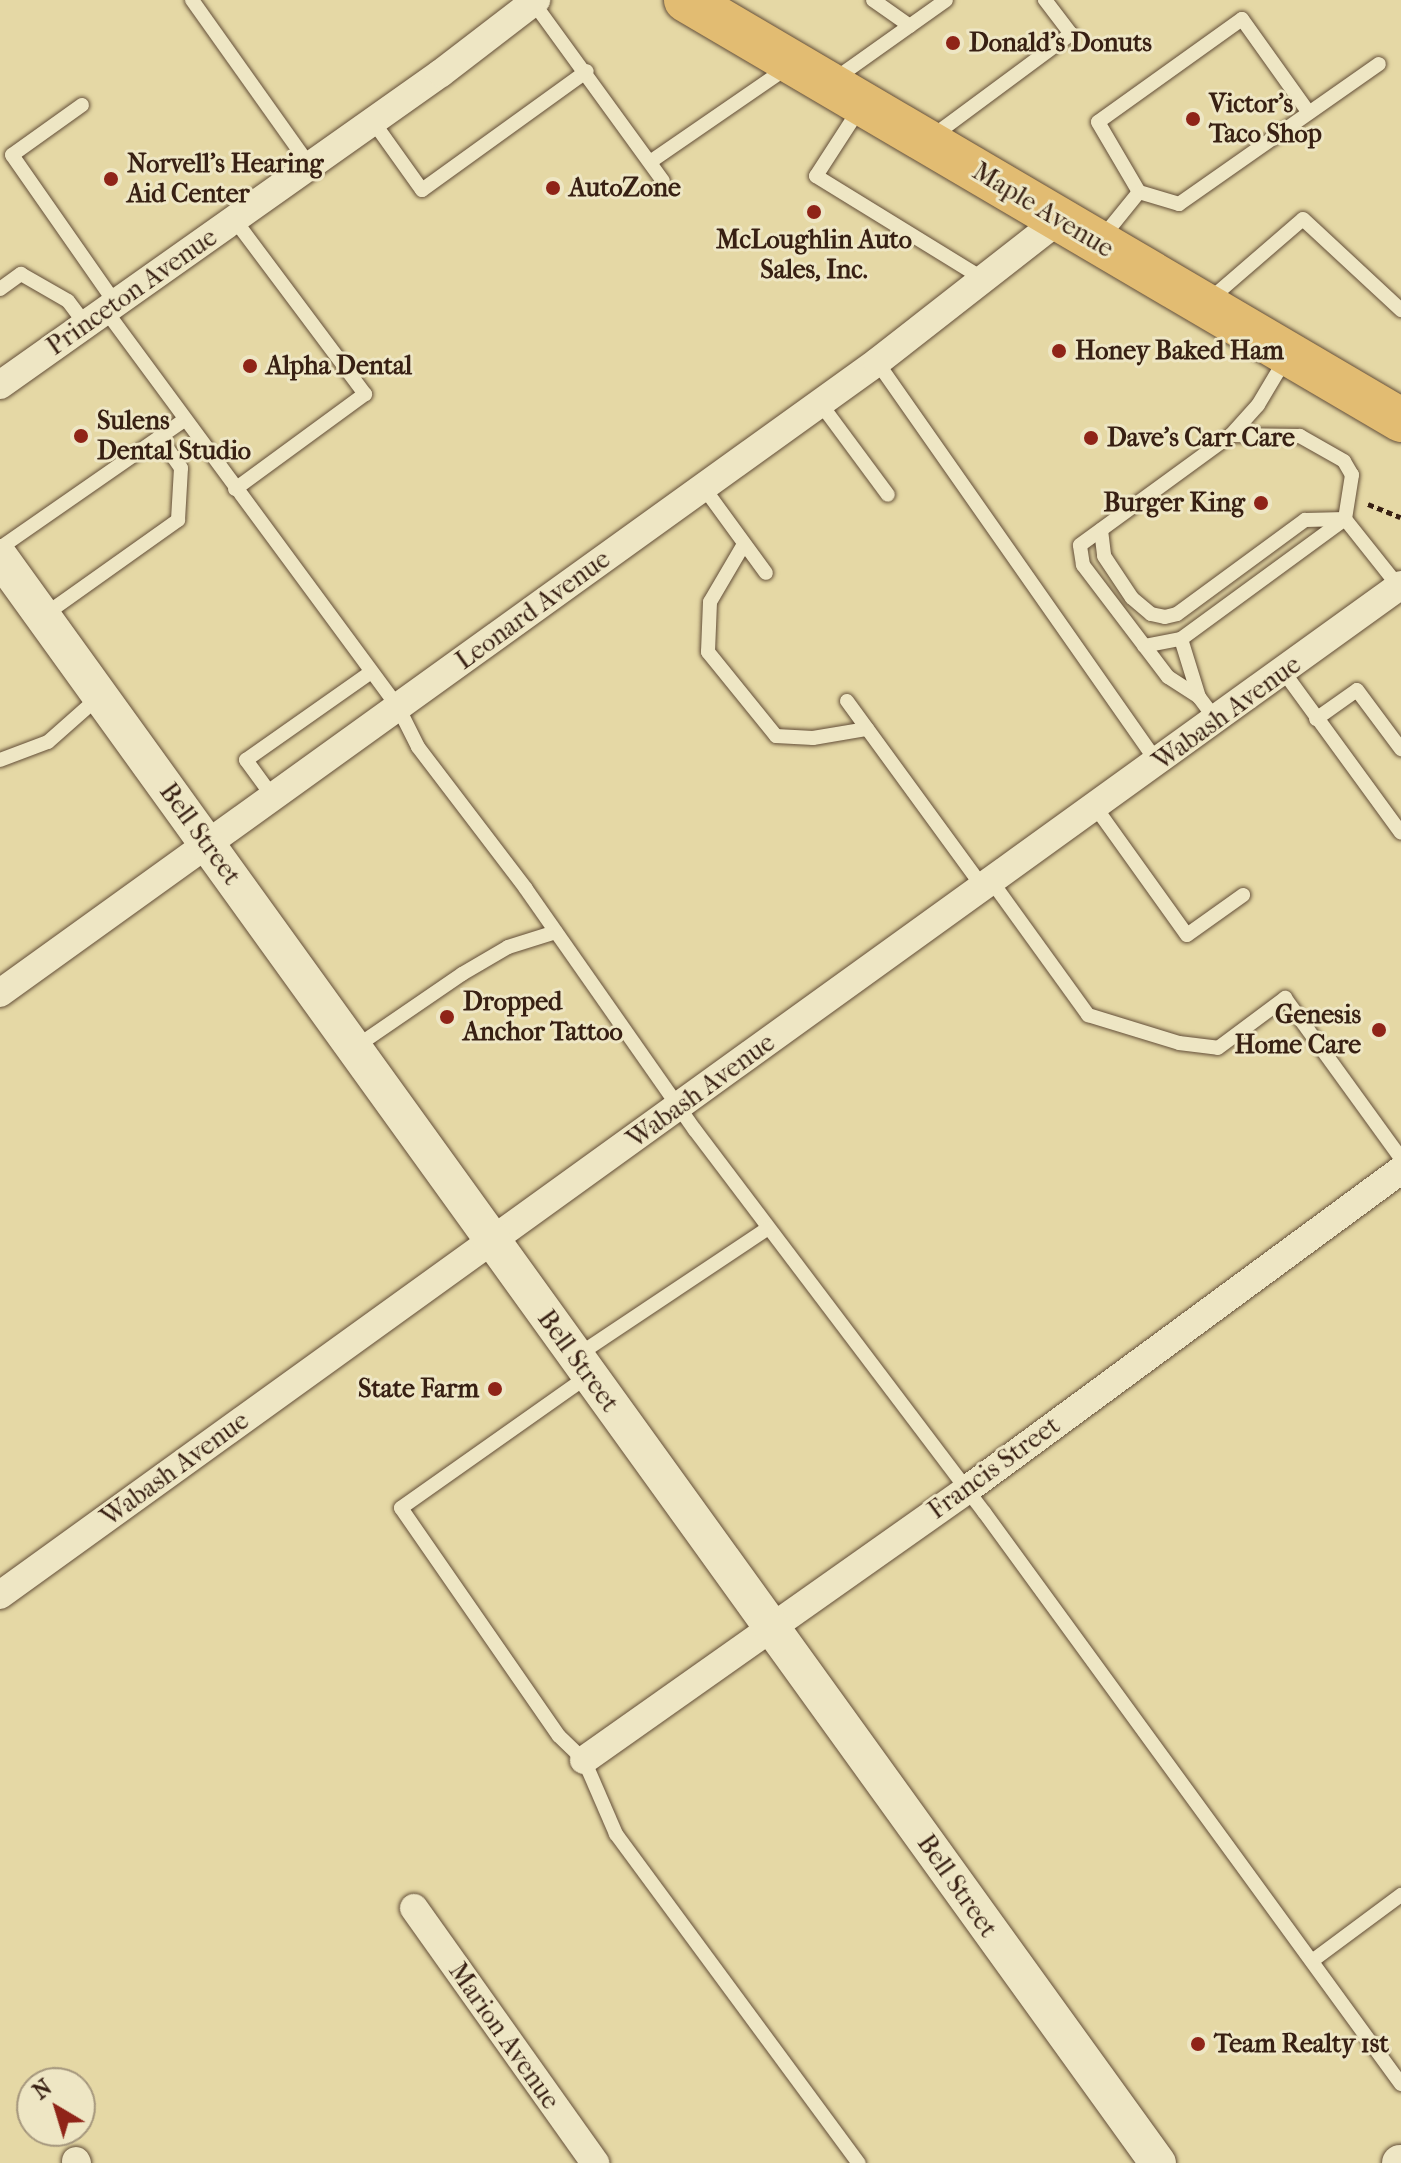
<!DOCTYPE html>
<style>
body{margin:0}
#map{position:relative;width:1401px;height:2163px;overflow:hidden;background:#e5d8a5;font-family:"IM FELL French Canon",serif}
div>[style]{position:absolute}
.path>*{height:5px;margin-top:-2.5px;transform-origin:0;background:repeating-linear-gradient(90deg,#382013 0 6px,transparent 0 10px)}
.roads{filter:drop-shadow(0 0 2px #634e38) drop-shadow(0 0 2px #634e38)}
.service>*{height:14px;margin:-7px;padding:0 7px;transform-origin:7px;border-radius:7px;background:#eee6c4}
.minor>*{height:28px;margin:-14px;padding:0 14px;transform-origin:14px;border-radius:14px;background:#eee6c4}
.tertiary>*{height:36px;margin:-18px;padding:0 18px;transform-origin:18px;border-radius:18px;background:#eee6c4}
.primary>*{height:44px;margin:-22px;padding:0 22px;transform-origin:22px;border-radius:22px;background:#e2bc72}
.dots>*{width:22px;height:22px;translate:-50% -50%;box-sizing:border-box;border:4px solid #eee6c4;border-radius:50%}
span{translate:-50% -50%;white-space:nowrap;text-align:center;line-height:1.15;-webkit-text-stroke:6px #eee6c4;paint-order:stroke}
.poi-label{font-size:26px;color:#382013;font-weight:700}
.left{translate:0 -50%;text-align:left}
.right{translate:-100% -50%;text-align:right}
.street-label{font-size:26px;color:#382013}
.north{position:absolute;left:16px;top:2067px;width:80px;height:80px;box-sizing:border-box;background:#eee6c4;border:2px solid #a5977d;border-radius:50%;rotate:322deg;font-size:22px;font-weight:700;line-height:32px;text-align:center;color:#382013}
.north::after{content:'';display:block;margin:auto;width:28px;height:36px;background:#8f2418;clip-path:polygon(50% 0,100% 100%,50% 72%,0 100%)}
</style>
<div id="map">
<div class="path">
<i style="left:1368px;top:504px;width:35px;rotate:22deg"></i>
</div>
<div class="roads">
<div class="service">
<i style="left:192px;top:0;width:204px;rotate:54.6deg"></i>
<i style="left:873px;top:0;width:45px;rotate:35.1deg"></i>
<i style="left:533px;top:2px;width:221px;rotate:54deg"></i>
<i style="left:835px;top:79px;width:136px;rotate:-35.4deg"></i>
<i style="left:82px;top:105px;width:86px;rotate:144.5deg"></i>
<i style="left:12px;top:155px;width:182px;rotate:55.1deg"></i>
<i style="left:860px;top:108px;width:81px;rotate:122.9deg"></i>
<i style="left:816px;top:176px;width:198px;rotate:31.6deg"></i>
<i style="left:372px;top:120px;width:86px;rotate:54.5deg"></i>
<i style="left:422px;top:190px;width:203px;rotate:-35.8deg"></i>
<i style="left:933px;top:136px;width:172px;rotate:-36.5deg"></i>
<i style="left:1071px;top:34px;width:43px;rotate:-127.4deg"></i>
<i style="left:650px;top:162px;width:168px;rotate:-34.5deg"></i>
<i style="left:1139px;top:192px;width:81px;rotate:-120.4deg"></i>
<i style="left:1098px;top:122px;width:177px;rotate:-35.6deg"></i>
<i style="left:1242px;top:19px;width:115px;rotate:54.5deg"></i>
<i style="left:234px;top:219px;width:219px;rotate:53.2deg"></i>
<i style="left:365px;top:394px;width:161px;rotate:143.8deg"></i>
<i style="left:1101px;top:239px;width:60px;rotate:-51deg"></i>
<i style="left:1139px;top:192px;width:42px;rotate:16.7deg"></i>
<i style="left:1179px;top:204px;width:244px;rotate:-35deg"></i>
<i style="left:0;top:289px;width:26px;rotate:-36deg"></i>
<i style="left:21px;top:274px;width:54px;rotate:29.9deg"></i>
<i style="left:68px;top:301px;width:30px;rotate:53deg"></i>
<i style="left:1208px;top:301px;width:125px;rotate:-40.8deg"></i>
<i style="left:1303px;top:219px;width:134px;rotate:42.9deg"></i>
<i style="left:106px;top:311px;width:492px;rotate:53.6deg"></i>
<i style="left:398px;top:707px;width:45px;rotate:63.4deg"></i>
<i style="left:418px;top:747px;width:178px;rotate:52.7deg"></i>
<i style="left:526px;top:889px;width:294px;rotate:55deg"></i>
<i style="left:695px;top:1130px;width:479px;rotate:52.9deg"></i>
<i style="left:984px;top:1512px;width:708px;rotate:53.91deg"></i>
<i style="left:877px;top:362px;width:490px;rotate:55deg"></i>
<i style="left:820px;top:403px;width:114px;rotate:53.5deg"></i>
<i style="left:704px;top:488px;width:105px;rotate:53.9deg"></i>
<i style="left:1101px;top:530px;width:26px;rotate:83deg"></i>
<i style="left:1104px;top:556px;width:50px;rotate:56.3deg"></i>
<i style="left:1132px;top:598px;width:25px;rotate:40deg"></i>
<i style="left:1151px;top:614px;width:14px;rotate:12deg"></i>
<i style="left:1165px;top:617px;width:12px;rotate:-14deg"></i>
<i style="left:1177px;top:614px;width:159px;rotate:-36.3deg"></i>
<i style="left:1305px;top:520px;width:40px;rotate:-1.4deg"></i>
<i style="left:1345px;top:519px;width:87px;rotate:51.5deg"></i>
<i style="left:744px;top:544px;width:67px;rotate:120.4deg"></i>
<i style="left:710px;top:602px;width:50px;rotate:92.3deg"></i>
<i style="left:708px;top:652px;width:108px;rotate:51deg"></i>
<i style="left:776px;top:736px;width:37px;rotate:3deg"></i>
<i style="left:813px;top:738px;width:55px;rotate:-9.5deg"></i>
<i style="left:0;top:548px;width:224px;rotate:-34.8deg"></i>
<i style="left:43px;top:616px;width:166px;rotate:-35.4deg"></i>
<i style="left:178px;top:520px;width:52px;rotate:-86.7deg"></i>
<i style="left:181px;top:468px;width:38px;rotate:-125deg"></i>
<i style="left:1181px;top:639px;width:61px;rotate:72.8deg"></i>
<i style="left:1144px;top:646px;width:38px;rotate:-11deg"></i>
<i style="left:1181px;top:639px;width:203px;rotate:-36.2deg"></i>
<i style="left:1345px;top:519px;width:45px;rotate:-81deg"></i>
<i style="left:1352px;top:475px;width:16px;rotate:-120deg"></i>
<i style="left:1344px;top:461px;width:51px;rotate:-150.4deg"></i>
<i style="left:1300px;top:436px;width:69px;rotate:-179.2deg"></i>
<i style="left:1283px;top:671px;width:200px;rotate:53.9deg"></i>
<i style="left:847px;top:701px;width:228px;rotate:53.9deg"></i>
<i style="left:1316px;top:719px;width:50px;rotate:-35.3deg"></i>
<i style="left:1357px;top:690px;width:74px;rotate:53.3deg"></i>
<i style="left:1217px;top:721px;width:30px;rotate:-127deg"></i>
<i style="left:1199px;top:697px;width:37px;rotate:-147deg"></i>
<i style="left:1168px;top:677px;width:141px;rotate:-127.2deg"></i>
<i style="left:1083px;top:565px;width:20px;rotate:-99deg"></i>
<i style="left:1080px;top:545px;width:187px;rotate:-36.1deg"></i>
<i style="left:1231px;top:435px;width:40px;rotate:-48deg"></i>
<i style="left:1258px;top:405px;width:55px;rotate:-59.2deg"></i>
<i style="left:0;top:760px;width:51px;rotate:-20.6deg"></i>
<i style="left:48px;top:742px;width:69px;rotate:-41.5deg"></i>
<i style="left:273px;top:797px;width:46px;rotate:-126.1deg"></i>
<i style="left:246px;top:760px;width:153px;rotate:-35.1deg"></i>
<i style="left:1096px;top:808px;width:156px;rotate:54.4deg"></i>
<i style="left:1187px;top:935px;width:69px;rotate:-35.5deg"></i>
<i style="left:990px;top:879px;width:168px;rotate:54.2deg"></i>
<i style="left:1088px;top:1015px;width:95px;rotate:17.1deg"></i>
<i style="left:1179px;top:1043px;width:39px;rotate:7deg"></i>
<i style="left:1218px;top:1048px;width:84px;rotate:-36.7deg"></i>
<i style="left:1285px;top:998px;width:198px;rotate:54.1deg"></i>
<i style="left:354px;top:1048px;width:131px;rotate:-34.4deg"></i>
<i style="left:462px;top:974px;width:53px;rotate:-30.4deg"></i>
<i style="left:508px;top:947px;width:50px;rotate:-17.4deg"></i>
<i style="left:575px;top:1357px;width:231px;rotate:-33.7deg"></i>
<i style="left:588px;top:1376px;width:229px;rotate:144.8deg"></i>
<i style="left:401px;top:1508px;width:277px;rotate:55.3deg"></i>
<i style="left:559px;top:1736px;width:35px;rotate:44deg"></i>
<i style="left:584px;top:1760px;width:81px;rotate:66.6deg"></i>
<i style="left:616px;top:1834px;width:409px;rotate:53.6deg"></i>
<i style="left:1312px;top:1961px;width:111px;rotate:-36.6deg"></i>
</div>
<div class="minor">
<i style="left:0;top:385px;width:540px;rotate:-35.28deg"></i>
<i style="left:441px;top:73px;width:120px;rotate:-37.5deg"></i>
<i style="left:0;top:993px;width:1080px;rotate:-35.73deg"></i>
<i style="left:877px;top:362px;width:232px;rotate:-38deg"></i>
<i style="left:0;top:1595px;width:1727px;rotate:-35.79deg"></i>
<i style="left:584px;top:1760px;width:466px;rotate:-35.2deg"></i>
<i style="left:965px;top:1491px;width:541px;rotate:-36.36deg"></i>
<i style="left:414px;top:1908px;width:313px;rotate:54.6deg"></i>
<i style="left:76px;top:2161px;width:2px;rotate:63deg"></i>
</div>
<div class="tertiary">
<i style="left:0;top:557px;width:1980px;rotate:54.21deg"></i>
<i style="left:1400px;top:2163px;width:1px"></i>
</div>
<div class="primary">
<i style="left:686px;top:0;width:829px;rotate:30.43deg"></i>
</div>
</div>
<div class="dots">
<i style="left:953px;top:43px;background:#8f2418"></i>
<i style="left:1193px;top:119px;background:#8f2418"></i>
<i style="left:111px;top:179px;background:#8f2418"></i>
<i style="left:553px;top:188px;background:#8f2418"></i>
<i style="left:814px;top:212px;background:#8f2418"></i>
<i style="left:1059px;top:351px;background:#8f2418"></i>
<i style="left:250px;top:366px;background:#8f2418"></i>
<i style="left:81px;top:436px;background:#8f2418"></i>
<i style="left:1091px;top:438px;background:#8f2418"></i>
<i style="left:1261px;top:503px;background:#8f2418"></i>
<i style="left:447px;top:1017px;background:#8f2418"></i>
<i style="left:1379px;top:1030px;background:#8f2418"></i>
<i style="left:495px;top:1389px;background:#8f2418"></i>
<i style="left:1198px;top:2044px;background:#8f2418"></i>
</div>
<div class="poi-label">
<span class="left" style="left:969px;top:43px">Donald's Donuts</span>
<span class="left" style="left:1209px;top:119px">Victor's<br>Taco Shop</span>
<span class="left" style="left:127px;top:179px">Norvell's Hearing<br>Aid Center</span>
<span class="left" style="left:569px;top:188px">AutoZone</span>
<span style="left:814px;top:255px">McLoughlin Auto<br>Sales, Inc.</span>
<span class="left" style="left:1075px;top:351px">Honey Baked Ham</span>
<span class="left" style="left:266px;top:366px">Alpha Dental</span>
<span class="left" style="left:97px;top:436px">Sulens<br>Dental Studio</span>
<span class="left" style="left:1107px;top:438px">Dave's Carr Care</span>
<span class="right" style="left:1245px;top:503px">Burger King</span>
<span class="left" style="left:463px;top:1017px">Dropped<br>Anchor Tattoo</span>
<span class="right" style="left:1361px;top:1030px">Genesis<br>Home Care</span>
<span class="right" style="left:479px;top:1389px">State Farm</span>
<span class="left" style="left:1214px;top:2044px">Team Realty 1st</span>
</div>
<div class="street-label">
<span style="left:1043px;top:210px;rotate:31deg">Maple Avenue</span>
<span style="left:132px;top:292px;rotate:-35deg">Princeton Avenue</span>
<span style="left:533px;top:610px;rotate:-36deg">Leonard Avenue</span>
<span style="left:1227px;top:713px;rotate:-36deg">Wabash Avenue</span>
<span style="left:200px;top:834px;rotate:54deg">Bell Street</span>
<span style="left:701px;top:1091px;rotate:-36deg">Wabash Avenue</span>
<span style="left:578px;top:1361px;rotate:54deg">Bell Street</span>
<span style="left:994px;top:1468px;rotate:-36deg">Francis Street</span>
<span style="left:175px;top:1469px;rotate:-36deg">Wabash Avenue</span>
<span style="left:957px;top:1886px;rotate:55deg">Bell Street</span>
<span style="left:504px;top:2036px;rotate:55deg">Marion Avenue</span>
</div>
<div class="north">N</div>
</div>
